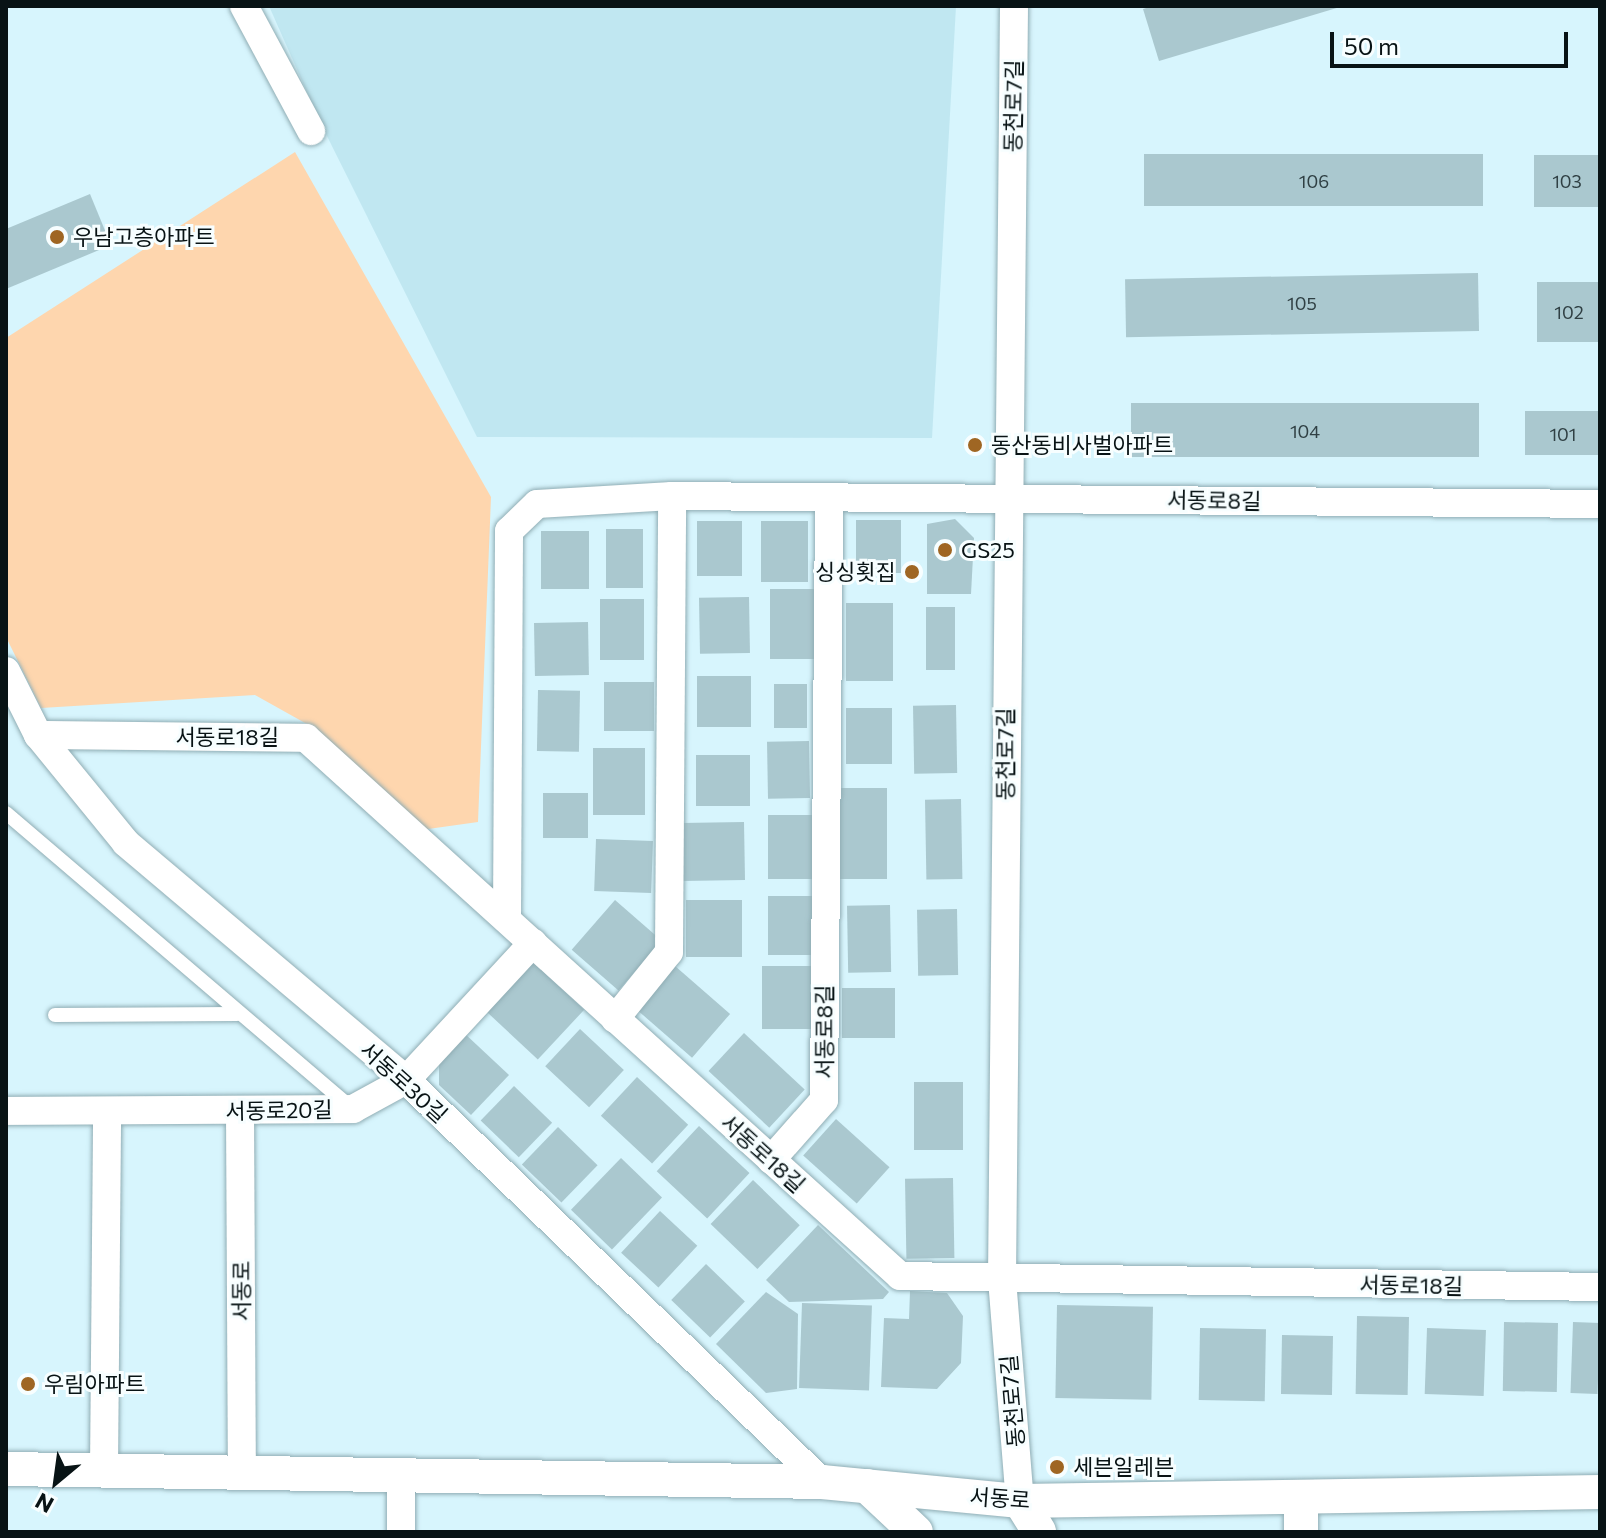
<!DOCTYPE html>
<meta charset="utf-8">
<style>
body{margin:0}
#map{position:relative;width:1606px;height:1538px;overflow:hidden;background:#d7f5fd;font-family:Commissioner,"Noto Sans KR",sans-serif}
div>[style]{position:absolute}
.built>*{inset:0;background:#c0e7f1}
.green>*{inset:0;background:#fed6ae}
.building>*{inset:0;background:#aac8cf;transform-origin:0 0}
.roads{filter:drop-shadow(0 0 2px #90adb4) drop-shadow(0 0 2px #90adb4)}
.service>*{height:14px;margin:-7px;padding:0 7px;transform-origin:7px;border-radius:7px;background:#fff}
.minor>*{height:28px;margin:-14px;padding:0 14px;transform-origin:14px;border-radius:14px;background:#fff}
.tertiary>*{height:34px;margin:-17px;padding:0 17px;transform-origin:17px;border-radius:17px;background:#fff}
.dots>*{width:22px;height:22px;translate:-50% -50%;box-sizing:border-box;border:4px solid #f7feff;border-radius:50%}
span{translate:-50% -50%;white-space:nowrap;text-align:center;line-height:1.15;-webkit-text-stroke:6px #f7feff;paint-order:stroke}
.number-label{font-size:18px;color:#304044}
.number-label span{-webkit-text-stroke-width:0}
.street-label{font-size:22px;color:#081315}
.poi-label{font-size:22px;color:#081315}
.left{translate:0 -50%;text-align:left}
.right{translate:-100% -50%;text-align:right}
.frame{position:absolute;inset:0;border:8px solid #081315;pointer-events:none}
.north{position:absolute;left:16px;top:1442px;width:80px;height:80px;-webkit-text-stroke:6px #f7feff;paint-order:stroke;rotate:209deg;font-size:22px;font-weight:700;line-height:32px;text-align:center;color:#081315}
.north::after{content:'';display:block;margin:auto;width:28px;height:36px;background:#081315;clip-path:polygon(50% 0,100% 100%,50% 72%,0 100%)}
.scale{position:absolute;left:1330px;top:32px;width:238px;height:36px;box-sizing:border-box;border:4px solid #081315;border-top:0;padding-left:10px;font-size:24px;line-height:28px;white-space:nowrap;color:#081315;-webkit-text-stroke:6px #f7feff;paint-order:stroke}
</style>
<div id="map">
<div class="built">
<i style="clip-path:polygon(269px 6px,956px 6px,932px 438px,477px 437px,322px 126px)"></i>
</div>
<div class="green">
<i style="clip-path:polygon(295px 152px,491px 497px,478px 822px,421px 830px,314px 728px,255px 695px,41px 708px,6px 637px,6px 338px)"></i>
</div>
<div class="building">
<i style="clip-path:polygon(1152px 6px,1340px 6px,1340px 7px,1159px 61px,1143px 9px)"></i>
<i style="left:1483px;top:154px;width:52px;height:339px;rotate:90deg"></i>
<i style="left:1534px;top:155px;width:66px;height:52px"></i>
<i style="clip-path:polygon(90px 194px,111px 245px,6px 289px,6px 229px)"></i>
<i style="left:1478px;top:273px;width:58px;height:353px;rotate:89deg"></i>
<i style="left:1537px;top:282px;width:63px;height:60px"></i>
<i style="left:1479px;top:403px;width:54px;height:348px;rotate:90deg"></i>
<i style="left:1600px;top:411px;width:44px;height:75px;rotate:90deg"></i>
<i style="clip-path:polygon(955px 519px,974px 538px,971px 594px,927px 594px,927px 524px)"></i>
<i style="left:856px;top:520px;width:45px;height:53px"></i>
<i style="left:697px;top:521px;width:45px;height:55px"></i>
<i style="left:761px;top:521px;width:47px;height:61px"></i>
<i style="left:606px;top:529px;width:37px;height:59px"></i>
<i style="left:541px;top:531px;width:48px;height:58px"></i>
<i style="left:770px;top:589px;width:48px;height:70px"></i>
<i style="left:749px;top:597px;width:56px;height:50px;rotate:89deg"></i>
<i style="left:600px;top:599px;width:44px;height:61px"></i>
<i style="left:846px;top:603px;width:47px;height:78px"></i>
<i style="left:926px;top:607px;width:29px;height:63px"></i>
<i style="left:588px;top:622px;width:53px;height:54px;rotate:89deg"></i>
<i style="left:751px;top:676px;width:51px;height:54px;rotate:90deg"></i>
<i style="left:604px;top:682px;width:50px;height:49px"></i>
<i style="left:774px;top:684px;width:33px;height:44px"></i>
<i style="left:538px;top:690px;width:42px;height:61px;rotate:1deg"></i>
<i style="left:956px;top:705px;width:68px;height:43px;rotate:89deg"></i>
<i style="left:846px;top:708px;width:46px;height:56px"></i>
<i style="left:809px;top:741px;width:57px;height:42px;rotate:89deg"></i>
<i style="left:593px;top:748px;width:52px;height:67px"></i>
<i style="left:696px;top:755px;width:54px;height:51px"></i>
<i style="left:840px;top:788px;width:47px;height:91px"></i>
<i style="left:543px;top:793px;width:45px;height:45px"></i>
<i style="left:961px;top:799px;width:80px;height:36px;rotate:89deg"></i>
<i style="left:768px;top:815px;width:45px;height:64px"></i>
<i style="left:744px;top:822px;width:58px;height:63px;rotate:89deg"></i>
<i style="left:596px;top:839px;width:57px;height:52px;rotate:2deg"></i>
<i style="left:768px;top:896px;width:44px;height:59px"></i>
<i style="left:615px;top:900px;width:62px;height:66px;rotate:41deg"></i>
<i style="left:686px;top:900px;width:56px;height:57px"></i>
<i style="left:890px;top:905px;width:67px;height:43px;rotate:89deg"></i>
<i style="left:957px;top:909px;width:66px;height:40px;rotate:89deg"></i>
<i style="left:533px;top:962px;width:70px;height:68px;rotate:43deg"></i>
<i style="left:675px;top:966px;width:73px;height:58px;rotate:41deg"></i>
<i style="left:762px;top:966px;width:51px;height:63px"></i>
<i style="left:842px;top:988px;width:53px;height:50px"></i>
<i style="left:580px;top:1029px;width:60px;height:51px;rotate:43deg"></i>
<i style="clip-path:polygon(463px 1032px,509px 1075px,471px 1115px,439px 1085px,439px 1058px)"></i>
<i style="left:744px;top:1033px;width:83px;height:52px;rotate:43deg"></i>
<i style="left:637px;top:1077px;width:70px;height:53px;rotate:43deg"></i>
<i style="left:914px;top:1082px;width:49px;height:68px"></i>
<i style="left:514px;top:1086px;width:53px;height:48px;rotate:44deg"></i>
<i style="left:836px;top:1119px;width:72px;height:49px;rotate:42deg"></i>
<i style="left:699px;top:1126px;width:69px;height:62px;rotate:43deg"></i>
<i style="left:558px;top:1127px;width:55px;height:52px;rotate:44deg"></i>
<i style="left:621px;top:1158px;width:57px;height:72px;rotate:44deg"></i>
<i style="left:953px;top:1178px;width:80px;height:48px;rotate:89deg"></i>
<i style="left:753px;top:1180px;width:65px;height:61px;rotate:44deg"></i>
<i style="left:660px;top:1211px;width:51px;height:57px;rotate:43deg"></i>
<i style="clip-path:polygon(818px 1225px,889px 1292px,883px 1299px,789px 1302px,766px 1280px)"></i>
<i style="left:706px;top:1264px;width:54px;height:50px;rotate:44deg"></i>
<i style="clip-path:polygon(910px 1291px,947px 1293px,963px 1316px,961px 1363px,937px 1389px,881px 1387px,884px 1318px,909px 1319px)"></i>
<i style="clip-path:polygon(766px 1292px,798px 1314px,797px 1389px,766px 1393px,716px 1344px)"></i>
<i style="left:802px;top:1303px;width:70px;height:85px;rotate:2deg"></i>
<i style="left:1057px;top:1305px;width:96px;height:93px;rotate:1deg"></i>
<i style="left:1357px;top:1316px;width:52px;height:78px;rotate:1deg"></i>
<i style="left:1504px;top:1322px;width:54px;height:69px;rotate:1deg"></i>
<i style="left:1573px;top:1322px;width:27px;height:71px;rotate:2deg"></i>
<i style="left:1200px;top:1328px;width:66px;height:72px;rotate:1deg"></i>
<i style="left:1427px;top:1328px;width:59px;height:66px;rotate:2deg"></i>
<i style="left:1282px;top:1335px;width:51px;height:59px;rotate:1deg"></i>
</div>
<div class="roads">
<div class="service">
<i style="left:6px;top:813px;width:451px;rotate:40.5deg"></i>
<i style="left:55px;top:1015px;width:182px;rotate:-0.3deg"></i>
</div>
<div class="minor">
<i style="left:244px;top:6px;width:142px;rotate:61.8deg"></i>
<i style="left:1014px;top:6px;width:1273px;rotate:90.54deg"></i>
<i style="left:1002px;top:1279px;width:223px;rotate:85.4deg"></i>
<i style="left:6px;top:671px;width:72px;rotate:63.4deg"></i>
<i style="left:38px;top:735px;width:139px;rotate:50.8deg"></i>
<i style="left:126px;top:843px;width:367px;rotate:40.2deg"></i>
<i style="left:406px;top:1080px;width:578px;rotate:44.02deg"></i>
<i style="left:38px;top:735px;width:268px;rotate:0.6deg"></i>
<i style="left:306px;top:738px;width:801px;rotate:42.17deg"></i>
<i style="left:900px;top:1276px;width:700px;rotate:0.9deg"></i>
<i style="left:507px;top:917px;width:386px;rotate:-89.7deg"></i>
<i style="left:509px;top:531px;width:39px;rotate:-44deg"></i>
<i style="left:537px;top:504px;width:135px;rotate:-3.4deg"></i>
<i style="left:672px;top:496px;width:928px;rotate:0.49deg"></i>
<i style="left:615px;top:1019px;width:86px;rotate:-51.1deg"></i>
<i style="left:669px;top:952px;width:456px;rotate:-89.6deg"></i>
<i style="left:6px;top:1111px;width:347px;rotate:-0.3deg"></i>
<i style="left:353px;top:1109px;width:60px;rotate:-28.7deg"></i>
<i style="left:406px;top:1080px;width:187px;rotate:-47.2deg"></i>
<i style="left:240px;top:1111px;width:359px;rotate:89.7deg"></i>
<i style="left:771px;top:1160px;width:80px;rotate:-48.5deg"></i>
<i style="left:824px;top:1100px;width:601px;rotate:-89.52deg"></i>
<i style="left:104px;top:1470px;width:358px;rotate:-89.5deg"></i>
<i style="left:401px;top:1532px;width:58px;rotate:-90deg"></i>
</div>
<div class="tertiary">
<i style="left:6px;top:1469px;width:816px;rotate:0.91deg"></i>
<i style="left:822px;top:1482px;width:199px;rotate:5.5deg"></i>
<i style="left:1020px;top:1501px;width:580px;rotate:-0.89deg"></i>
<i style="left:867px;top:1486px;width:67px;rotate:43.2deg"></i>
<i style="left:1301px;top:1497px;width:35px;rotate:90deg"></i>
<i style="left:1020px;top:1501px;width:36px;rotate:58deg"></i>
</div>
</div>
<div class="dots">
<i style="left:57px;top:237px;background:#9f6623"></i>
<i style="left:975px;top:445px;background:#9f6623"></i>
<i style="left:945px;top:550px;background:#9f6623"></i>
<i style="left:912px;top:572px;background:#9f6623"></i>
<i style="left:28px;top:1384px;background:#9f6623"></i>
<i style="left:1057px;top:1467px;background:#9f6623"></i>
</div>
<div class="number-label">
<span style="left:1314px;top:181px">106</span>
<span style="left:1567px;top:181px">103</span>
<span style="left:1302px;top:303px">105</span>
<span style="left:1569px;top:312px">102</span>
<span style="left:1305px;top:431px">104</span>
<span style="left:1563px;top:434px">101</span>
</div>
<div class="street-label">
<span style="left:1013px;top:106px;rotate:-89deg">동천로7길</span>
<span style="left:1214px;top:500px;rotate:1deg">서동로8길</span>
<span style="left:227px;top:737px">서동로18길</span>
<span style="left:1005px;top:754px;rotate:-90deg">동천로7길</span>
<span style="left:824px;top:1032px;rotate:-90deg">서동로8길</span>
<span style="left:404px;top:1082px;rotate:42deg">서동로30길</span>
<span style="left:279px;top:1110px;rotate:-1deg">서동로20길</span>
<span style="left:763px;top:1153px;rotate:42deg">서동로18길</span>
<span style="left:1411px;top:1285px;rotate:1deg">서동로18길</span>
<span style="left:241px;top:1291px;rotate:-90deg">서동로</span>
<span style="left:1012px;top:1401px;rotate:-95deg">동천로7길</span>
<span style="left:1000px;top:1498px;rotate:4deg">서동로</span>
</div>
<div class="poi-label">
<span class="left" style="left:73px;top:237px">우남고층아파트</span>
<span class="left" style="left:991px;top:445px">동산동비사벌아파트</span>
<span class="left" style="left:961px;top:550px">GS25</span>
<span class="right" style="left:896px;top:572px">싱싱횟집</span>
<span class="left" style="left:44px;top:1384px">우림아파트</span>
<span class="left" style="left:1073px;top:1467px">세븐일레븐</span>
</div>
<div class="frame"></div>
<div class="north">N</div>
<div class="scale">50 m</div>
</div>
